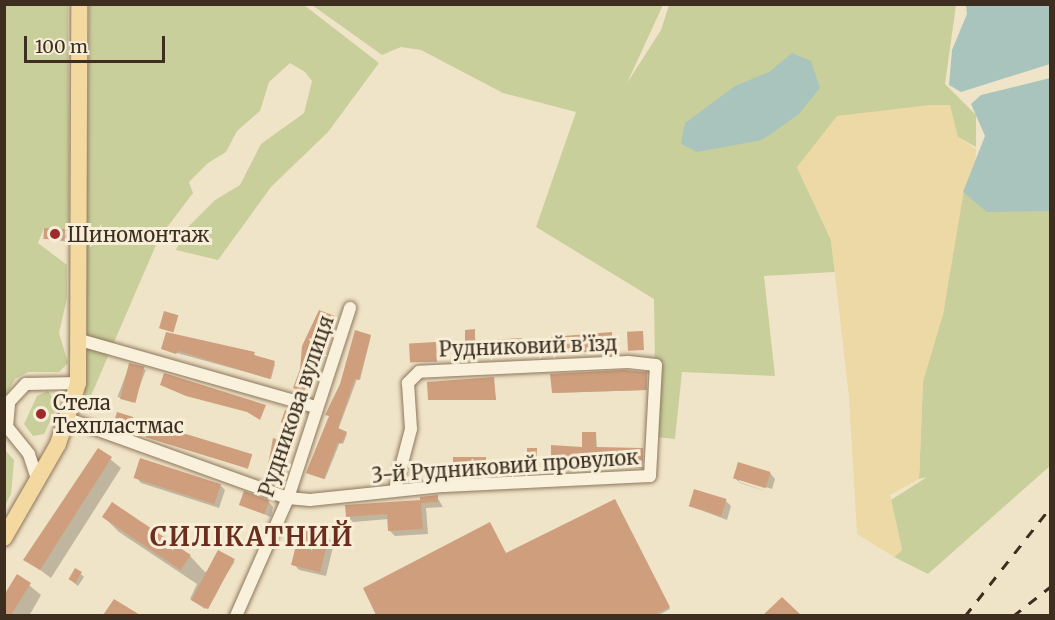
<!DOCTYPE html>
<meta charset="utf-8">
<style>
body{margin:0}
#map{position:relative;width:1055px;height:620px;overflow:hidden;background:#f0e4c8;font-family:Merriweather,serif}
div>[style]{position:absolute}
.green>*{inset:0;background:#c9cf9b}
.sand>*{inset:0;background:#ecd9a5}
.water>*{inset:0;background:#a9c4bc}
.shadow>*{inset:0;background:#0003;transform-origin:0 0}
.building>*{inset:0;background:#cf9f7d;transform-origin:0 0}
.roads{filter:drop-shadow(0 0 2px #8d765c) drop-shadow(0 0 2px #8d765c)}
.minor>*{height:12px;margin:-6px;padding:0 6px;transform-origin:6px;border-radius:6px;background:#faf1dc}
.major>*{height:16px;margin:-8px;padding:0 8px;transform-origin:8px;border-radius:8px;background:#f3d9a0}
.rail>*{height:3px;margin-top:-1.5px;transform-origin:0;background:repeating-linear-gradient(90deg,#3d2e20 0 10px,transparent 0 20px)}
.dots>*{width:16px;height:16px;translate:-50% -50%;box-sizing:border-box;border:3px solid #f7eed8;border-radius:50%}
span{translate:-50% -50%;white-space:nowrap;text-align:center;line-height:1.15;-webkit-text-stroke:6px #f7eed8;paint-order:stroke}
.poi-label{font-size:20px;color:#3d2e20}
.left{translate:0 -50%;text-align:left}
.street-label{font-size:20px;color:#3d2e20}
.district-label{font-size:26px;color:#6b2e1e;font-weight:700;letter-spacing:1.5px}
.frame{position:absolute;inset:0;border:6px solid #3d2e20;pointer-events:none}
.scale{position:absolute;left:24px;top:36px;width:141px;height:27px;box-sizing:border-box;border:3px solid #3d2e20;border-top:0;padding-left:8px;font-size:18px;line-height:21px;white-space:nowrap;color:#3d2e20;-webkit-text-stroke:4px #f7eed8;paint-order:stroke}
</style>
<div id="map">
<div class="green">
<i style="clip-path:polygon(5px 5px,68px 5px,69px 127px,69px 231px,44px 228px,38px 243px,67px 265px,67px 298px,59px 333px,68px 363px,59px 372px,28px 372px,15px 379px,5px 397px)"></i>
<i style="clip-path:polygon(89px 5px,304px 5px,379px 63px,328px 132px,271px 187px,218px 260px,176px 250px,185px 230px,215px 200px,240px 185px,261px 144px,304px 113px,312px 81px,305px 72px,290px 63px,269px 82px,260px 111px,237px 131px,226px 152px,208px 163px,189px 182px,193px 193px,159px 238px,84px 412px)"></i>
<i style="clip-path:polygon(312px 5px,663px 5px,627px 83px,661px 30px,669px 5px,956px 5px,945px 84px,976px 115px,976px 147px,958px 137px,797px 167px,831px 240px,835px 272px,764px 276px,775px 376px,682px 372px,675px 439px,656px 437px,654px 299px,536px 227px,576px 112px,503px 93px,421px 50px,401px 47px,382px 55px)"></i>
<i style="clip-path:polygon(963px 192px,1023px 210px,1050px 211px,1050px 466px,928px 574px,894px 557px,902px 550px,891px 500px,927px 477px,919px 479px,923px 381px,943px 314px)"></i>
<i style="clip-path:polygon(48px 391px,58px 405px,44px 434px,33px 436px,24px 424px,37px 396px)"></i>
<i style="clip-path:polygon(4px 449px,14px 460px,11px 494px,5px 506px)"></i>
</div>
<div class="sand">
<i style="clip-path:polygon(930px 105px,950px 105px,958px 137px,976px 149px,975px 169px,964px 190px,943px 314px,923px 381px,919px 479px,890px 495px,902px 550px,894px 557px,857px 534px,849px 397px,831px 240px,797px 167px,837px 116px)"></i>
</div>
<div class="water">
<i style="clip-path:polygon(966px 5px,1050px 5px,1050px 64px,961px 92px,949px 85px,952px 50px,967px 14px)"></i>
<i style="clip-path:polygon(792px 53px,811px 61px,820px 88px,798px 115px,762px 140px,697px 152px,681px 144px,685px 123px,735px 86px,769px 72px)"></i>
<i style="clip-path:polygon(1050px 78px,1050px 211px,987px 212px,963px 192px,985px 136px,971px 104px,981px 95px)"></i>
</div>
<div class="shadow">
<i style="clip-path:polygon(64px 230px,67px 242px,46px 238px)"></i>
<i style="clip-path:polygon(320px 312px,335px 318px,331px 329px,327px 328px,309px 394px,295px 387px,302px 369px,303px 346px)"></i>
<i style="clip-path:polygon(474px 331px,476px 342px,483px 343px,483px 358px,459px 359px)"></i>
<i style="clip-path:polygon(611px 334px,613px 353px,553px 351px)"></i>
<i style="clip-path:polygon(371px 336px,360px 380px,357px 379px,338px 430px,347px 434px,343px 444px,340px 442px,325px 479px,309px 474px)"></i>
<i style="clip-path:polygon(521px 340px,523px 356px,500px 356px)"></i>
<i style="clip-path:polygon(435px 344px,437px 362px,412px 362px)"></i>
<i style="clip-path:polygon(162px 349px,240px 349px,275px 364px,271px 379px)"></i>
<i style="left:130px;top:364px;width:17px;height:35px;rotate:21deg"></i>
<i style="clip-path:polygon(647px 374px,647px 390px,553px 393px)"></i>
<i style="clip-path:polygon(493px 379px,496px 400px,429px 400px)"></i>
<i style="clip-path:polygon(596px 433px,597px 448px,643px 450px,643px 468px,553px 469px,583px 449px)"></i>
<i style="clip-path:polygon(290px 445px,283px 479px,269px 477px,268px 475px)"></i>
<i style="clip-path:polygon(99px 450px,121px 468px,51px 578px,25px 559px)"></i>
<i style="clip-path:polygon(485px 458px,487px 471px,455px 474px)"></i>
<i style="clip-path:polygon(770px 473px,775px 479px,772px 489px,739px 479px,739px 482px,771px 493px,740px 483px,735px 478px)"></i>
<i style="clip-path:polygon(136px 477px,220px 485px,225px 490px,219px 508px,141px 483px)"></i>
<i style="clip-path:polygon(437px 497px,443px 507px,426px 508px,428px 534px,395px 536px,390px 531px,389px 519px,353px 522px,348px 517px)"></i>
<i style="clip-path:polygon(268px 501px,273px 507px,271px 517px,242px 505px)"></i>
<i style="clip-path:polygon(726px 501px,731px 506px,727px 520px,690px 506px)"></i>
<i style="clip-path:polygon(616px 502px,670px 609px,657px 616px,378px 616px,365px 589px,506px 554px)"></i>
<i style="clip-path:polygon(112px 504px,190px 556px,205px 572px,235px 561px,205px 609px,190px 599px,197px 584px,119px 532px,104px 517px)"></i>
<i style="clip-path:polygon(328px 538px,334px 543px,326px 576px,299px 570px,294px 564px)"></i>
<i style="clip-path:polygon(81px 574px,84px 577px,78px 586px,73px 582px)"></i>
<i style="clip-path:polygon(18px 576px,41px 595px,29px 616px,4px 616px,4px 598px)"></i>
</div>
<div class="building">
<i style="left:44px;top:228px;width:21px;height:11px;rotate:3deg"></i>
<i style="clip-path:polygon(319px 310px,335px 316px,315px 360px,308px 394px,293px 388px,300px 369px,302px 346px)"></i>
<i style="left:164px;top:311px;width:15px;height:18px;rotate:16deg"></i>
<i style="clip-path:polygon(475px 329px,475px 341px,482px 340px,483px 357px,456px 358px,455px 341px,465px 341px,465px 330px)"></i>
<i style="clip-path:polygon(355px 330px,371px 335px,359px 380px,355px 379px,338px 428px,347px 432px,341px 444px,338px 442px,324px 479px,306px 473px,329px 416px,325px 415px,340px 384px)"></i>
<i style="left:643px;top:331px;width:19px;height:16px;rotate:87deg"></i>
<i style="clip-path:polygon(166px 332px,255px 352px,254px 355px,275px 361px,270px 379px,178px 351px,176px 354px,161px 349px)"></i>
<i style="clip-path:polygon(612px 332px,613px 352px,552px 352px,551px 337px)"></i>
<i style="left:522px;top:338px;width:17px;height:24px;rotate:87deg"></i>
<i style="left:436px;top:342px;width:19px;height:27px;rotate:87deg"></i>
<i style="left:129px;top:363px;width:16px;height:37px;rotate:14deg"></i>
<i style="clip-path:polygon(624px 370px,647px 372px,646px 390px,552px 393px,550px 374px)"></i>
<i style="clip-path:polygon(164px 373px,266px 405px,260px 420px,247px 412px,186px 396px,160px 385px)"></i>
<i style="clip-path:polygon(494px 377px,496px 400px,428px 400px,427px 382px)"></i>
<i style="left:285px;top:410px;width:18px;height:13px;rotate:19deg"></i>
<i style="left:117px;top:412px;width:17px;height:15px;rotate:17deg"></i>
<i style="left:150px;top:423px;width:107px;height:15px;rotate:17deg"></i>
<i style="clip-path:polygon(582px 432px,596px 432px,596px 447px,643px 448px,642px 467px,566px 466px,566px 469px,551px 469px,551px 445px,582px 447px)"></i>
<i style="clip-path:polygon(273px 438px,291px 444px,282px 479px,266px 476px)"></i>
<i style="clip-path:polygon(98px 448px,112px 457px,40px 570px,23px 560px)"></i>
<i style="left:537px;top:448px;width:18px;height:10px;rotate:90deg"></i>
<i style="left:486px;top:457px;width:13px;height:33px;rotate:90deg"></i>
<i style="left:140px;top:458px;width:85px;height:21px;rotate:18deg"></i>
<i style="left:738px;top:462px;width:34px;height:17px;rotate:17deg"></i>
<i style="left:694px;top:489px;width:34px;height:18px;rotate:17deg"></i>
<i style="left:244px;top:491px;width:27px;height:15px;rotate:20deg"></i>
<i style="clip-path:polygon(438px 495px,438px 502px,421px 503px,423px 529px,388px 531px,387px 514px,346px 517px,345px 505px,420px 500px,420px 497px)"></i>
<i style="clip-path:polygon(615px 499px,670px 607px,654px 615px,376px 615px,363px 588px,490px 522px,506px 553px)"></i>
<i style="left:112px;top:502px;width:95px;height:18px;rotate:34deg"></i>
<i style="left:300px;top:529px;width:30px;height:37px;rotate:14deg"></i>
<i style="left:218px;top:550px;width:19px;height:57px;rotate:28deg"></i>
<i style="left:75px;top:568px;width:8px;height:13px;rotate:30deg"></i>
<i style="clip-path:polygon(17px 574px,31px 583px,11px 615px,4px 615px,4px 595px)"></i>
<i style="clip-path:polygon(782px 597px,801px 615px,763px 615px)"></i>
<i style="clip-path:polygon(114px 599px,140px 615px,103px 615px)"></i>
</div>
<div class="roads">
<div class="minor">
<i style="left:80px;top:340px;width:244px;rotate:15.9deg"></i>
<i style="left:68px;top:419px;width:234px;rotate:19.8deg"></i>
<i style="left:288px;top:498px;width:22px;rotate:5deg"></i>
<i style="left:310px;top:500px;width:135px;rotate:-6deg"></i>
<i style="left:444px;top:486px;width:206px;rotate:-2.8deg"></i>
<i style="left:650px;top:476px;width:111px;rotate:-86.9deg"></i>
<i style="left:656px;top:365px;width:28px;rotate:-174deg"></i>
<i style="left:628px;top:362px;width:209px;rotate:177.3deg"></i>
<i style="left:419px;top:372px;width:16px;rotate:135deg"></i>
<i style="left:408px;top:383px;width:46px;rotate:86.3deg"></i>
<i style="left:411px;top:429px;width:63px;rotate:104.7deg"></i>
<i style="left:38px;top:482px;width:29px;rotate:-108deg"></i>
<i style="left:29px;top:454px;width:35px;rotate:-129deg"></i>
<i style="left:7px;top:427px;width:25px;rotate:-85deg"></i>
<i style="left:9px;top:402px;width:25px;rotate:-47deg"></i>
<i style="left:26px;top:384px;width:52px;rotate:-1.1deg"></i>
<i style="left:236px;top:616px;width:129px;rotate:-66.2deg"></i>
<i style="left:288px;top:498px;width:200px;rotate:-71.9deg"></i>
</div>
<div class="major">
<i style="left:4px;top:538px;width:108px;rotate:-60.1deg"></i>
<i style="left:58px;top:444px;width:64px;rotate:-71.8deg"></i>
<i style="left:78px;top:383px;width:379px;rotate:-89.8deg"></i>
</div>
</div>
<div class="rail">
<i style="left:965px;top:616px;width:137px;rotate:-51.8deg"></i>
<i style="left:1013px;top:616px;width:47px;rotate:-38.1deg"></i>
</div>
<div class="dots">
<i style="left:55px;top:234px;background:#9e2a2b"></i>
<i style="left:41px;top:414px;background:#9e2a2b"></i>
</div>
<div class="poi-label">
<span class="left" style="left:67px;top:234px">Шиномонтаж</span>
<span class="left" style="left:53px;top:414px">Стела<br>Техпластмас</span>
</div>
<div class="street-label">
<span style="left:528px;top:346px;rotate:-2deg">Рудниковий в’їзд</span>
<span style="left:296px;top:406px;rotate:-71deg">Рудникова вулиця</span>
<span style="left:505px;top:466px;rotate:-4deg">3-й Рудниковий провулок</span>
</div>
<div class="district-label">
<span style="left:252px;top:537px">СИЛІКАТНИЙ</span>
</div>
<div class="frame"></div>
<div class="scale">100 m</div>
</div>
